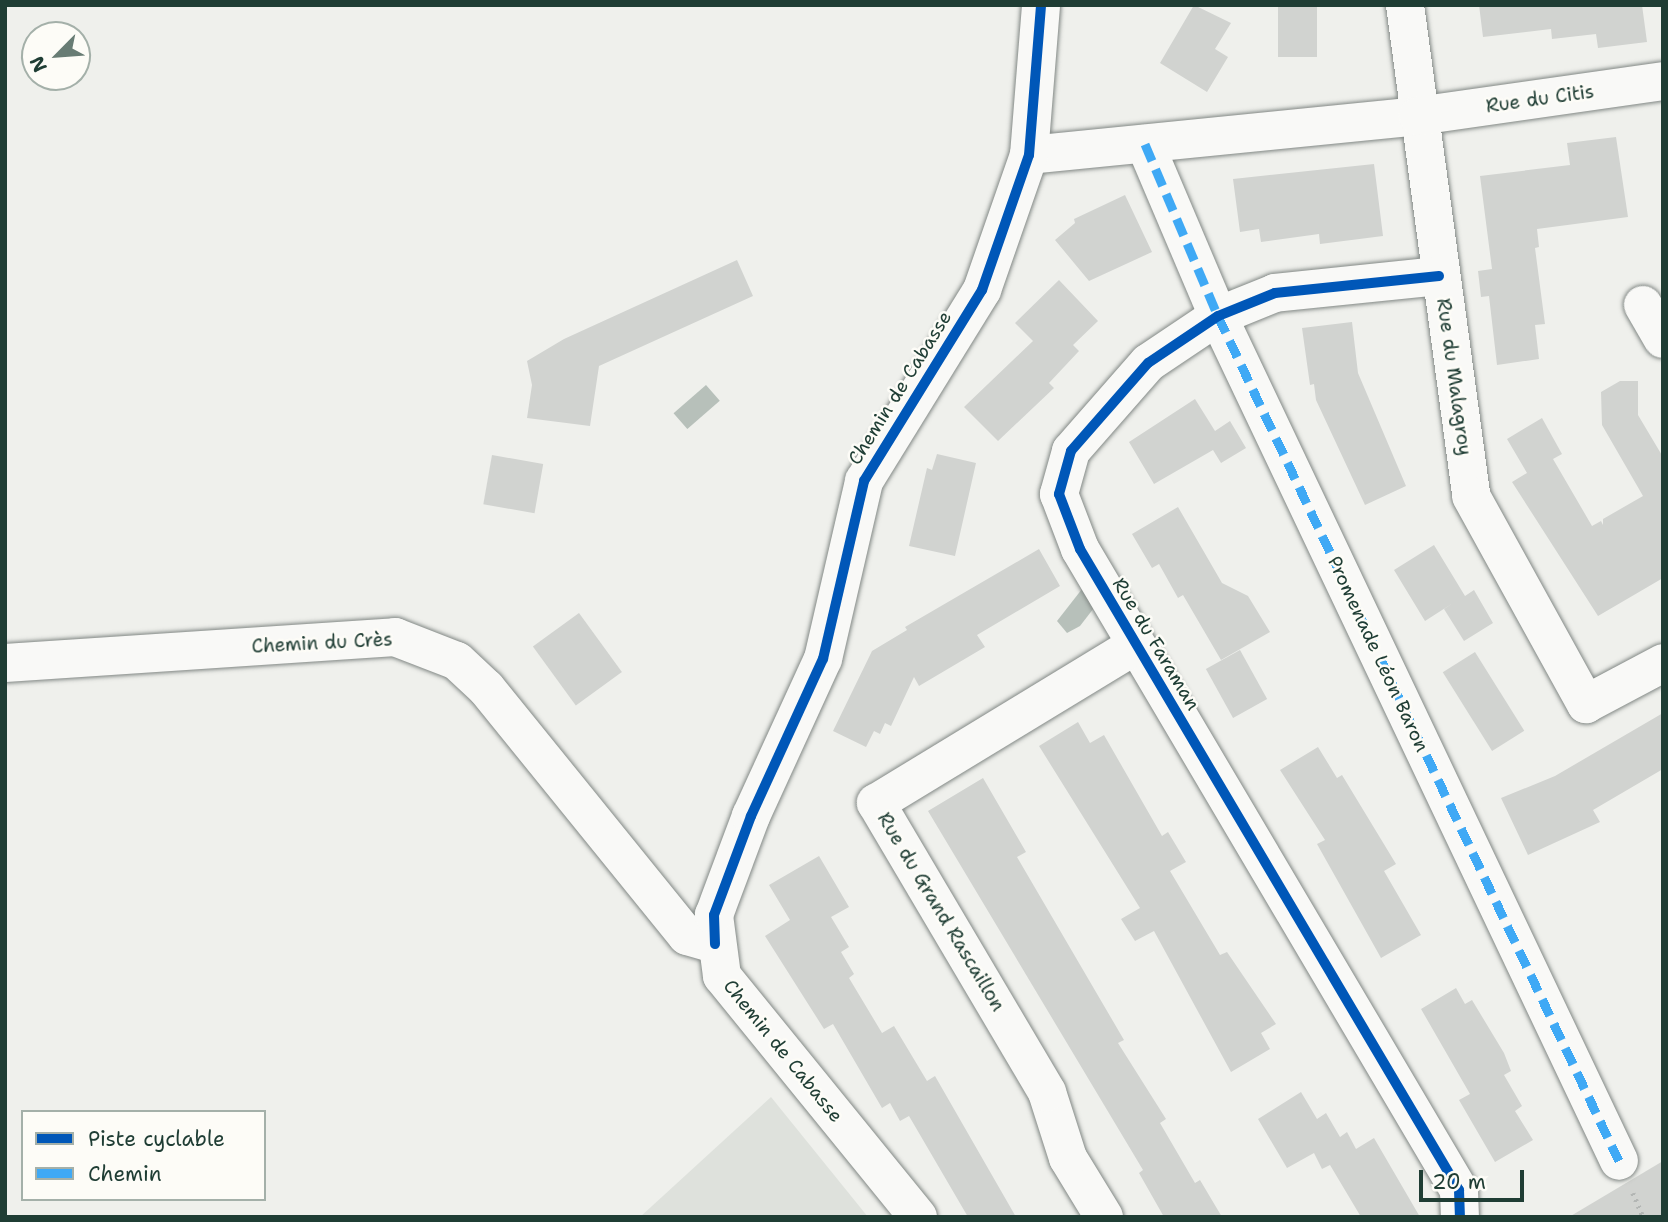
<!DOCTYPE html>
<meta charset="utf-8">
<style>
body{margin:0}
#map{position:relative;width:1668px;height:1222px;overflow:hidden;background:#eff0ec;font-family:"Shantell Sans",sans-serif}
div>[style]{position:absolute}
.built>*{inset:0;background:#dee1dc}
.water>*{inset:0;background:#b7c0ba;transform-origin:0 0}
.building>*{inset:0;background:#d1d3d0;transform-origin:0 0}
.path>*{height:4.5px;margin-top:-2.25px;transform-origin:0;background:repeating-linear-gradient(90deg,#b3b6b4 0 2px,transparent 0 7px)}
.roads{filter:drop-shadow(0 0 2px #828885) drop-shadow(0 0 2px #828885)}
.street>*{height:38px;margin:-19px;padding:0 19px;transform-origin:19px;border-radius:19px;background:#f9f9f7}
.quiet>*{height:9px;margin-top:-4.5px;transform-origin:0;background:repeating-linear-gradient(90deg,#3fa9f5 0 18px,transparent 0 27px)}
.cycleway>*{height:10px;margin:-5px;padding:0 5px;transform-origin:5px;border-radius:5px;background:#0057b8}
span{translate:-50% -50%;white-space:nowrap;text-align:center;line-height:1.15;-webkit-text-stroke:5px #fdfcf7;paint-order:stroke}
.street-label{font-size:19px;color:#1f3d34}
.frame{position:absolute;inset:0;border:7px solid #1f3d34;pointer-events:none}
.legend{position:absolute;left:21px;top:1110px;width:245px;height:91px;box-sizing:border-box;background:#fdfcf7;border:2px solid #a4b0a9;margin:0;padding:9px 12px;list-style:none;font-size:21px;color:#1f3d34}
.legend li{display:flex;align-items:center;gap:14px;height:35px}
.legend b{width:35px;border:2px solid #a4b0a9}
.north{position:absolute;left:21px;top:21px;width:70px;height:70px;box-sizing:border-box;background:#fdfcf7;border:2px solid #a4b0a9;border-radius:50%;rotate:245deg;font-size:19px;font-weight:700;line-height:28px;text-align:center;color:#1f3d34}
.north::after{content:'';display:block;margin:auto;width:24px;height:32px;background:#687c74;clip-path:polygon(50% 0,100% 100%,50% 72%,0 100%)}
.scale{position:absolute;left:1419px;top:1170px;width:105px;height:32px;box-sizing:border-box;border:4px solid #1f3d34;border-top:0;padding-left:9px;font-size:21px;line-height:24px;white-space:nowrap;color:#1f3d34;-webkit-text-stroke:5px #fdfcf7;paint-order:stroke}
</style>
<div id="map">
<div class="built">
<i style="clip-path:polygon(771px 1097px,868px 1217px,640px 1217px)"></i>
</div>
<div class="water">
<i style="left:706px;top:385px;width:21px;height:43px;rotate:49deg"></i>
<i style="clip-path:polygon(1082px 589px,1097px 604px,1080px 626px,1067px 633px,1057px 621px)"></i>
</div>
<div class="building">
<i style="clip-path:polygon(1194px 5px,1231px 23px,1215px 49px,1228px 57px,1207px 92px,1160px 63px)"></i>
<i style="left:1278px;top:5px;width:39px;height:52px"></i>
<i style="clip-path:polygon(1479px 5px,1642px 5px,1647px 42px,1598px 48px,1596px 34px,1552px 39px,1551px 29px,1483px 37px)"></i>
<i style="clip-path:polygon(1616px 137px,1628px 217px,1537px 229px,1539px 247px,1535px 248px,1545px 324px,1535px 325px,1539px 359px,1497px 365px,1489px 296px,1481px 297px,1478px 271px,1492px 269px,1480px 176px,1570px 165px,1567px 143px)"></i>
<i style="clip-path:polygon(1374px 164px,1383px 236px,1320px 244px,1319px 234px,1261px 242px,1259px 229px,1240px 232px,1233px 179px)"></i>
<i style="clip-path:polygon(1125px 195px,1152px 252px,1089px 281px,1055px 240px,1075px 223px,1074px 219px)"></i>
<i style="clip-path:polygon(737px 260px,753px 296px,599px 366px,590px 426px,527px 418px,532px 385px,527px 361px,564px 339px)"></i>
<i style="clip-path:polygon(1059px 280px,1098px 321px,1073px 345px,1079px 351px,1049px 383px,1054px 388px,998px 441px,964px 407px,1033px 341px,1015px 323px)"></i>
<i style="clip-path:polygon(1352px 322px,1358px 373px,1406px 486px,1365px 505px,1316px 400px,1314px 384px,1310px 385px,1302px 328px)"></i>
<i style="clip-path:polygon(1620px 381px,1638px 381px,1638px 415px,1663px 457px,1663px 578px,1598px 616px,1512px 482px,1527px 473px,1507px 439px,1542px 418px,1562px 454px,1553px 459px,1592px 526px,1601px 521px,1603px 525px,1603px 519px,1643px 496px,1602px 425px,1601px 392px)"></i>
<i style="clip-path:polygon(1195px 399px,1215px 431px,1230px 421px,1246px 448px,1221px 463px,1213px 450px,1154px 484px,1129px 442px)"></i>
<i style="clip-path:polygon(937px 454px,976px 463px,955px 556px,909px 546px,927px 468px,932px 470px)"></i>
<i style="left:492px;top:455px;width:52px;height:50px;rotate:10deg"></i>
<i style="clip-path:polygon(1178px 507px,1222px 583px,1248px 596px,1270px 632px,1221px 660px,1183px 595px,1178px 598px,1159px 564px,1152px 568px,1132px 534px)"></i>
<i style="clip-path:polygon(1434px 545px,1465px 596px,1474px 590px,1493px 623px,1464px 641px,1444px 609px,1453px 603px,1425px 621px,1394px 570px)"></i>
<i style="clip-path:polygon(1039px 549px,1060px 586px,977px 635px,985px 647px,919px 686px,914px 677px,891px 726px,885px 723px,880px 734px,874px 731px,866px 747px,833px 731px,872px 651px,907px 630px,905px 627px)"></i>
<i style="left:579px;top:613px;width:73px;height:57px;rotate:54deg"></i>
<i style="left:1240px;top:650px;width:56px;height:39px;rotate:61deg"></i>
<i style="left:1475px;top:652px;width:93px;height:38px;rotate:58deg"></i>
<i style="clip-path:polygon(1663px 713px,1663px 769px,1593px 810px,1600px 822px,1528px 855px,1501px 798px,1555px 776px)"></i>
<i style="clip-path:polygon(1078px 722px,1090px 743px,1104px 735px,1162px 836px,1168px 832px,1186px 862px,1170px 871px,1220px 955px,1227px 952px,1276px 1024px,1261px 1033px,1270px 1049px,1231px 1072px,1154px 931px,1135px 941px,1121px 919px,1140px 908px,1039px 746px)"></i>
<i style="clip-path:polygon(1318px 747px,1337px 778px,1342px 775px,1396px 864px,1384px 871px,1421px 935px,1381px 958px,1317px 844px,1325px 840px,1280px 770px)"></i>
<i style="clip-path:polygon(983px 778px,1026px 852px,1017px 857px,1124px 1040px,1118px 1043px,1166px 1119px,1160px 1123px,1195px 1183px,1200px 1180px,1222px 1217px,1164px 1217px,1139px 1173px,1143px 1170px,928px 811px)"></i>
<i style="clip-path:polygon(819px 856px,849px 907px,831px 917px,849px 947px,841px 952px,854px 974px,849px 978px,882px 1033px,894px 1026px,927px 1081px,935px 1076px,1016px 1217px,968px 1217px,909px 1116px,900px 1121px,890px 1103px,882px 1108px,833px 1024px,824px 1029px,765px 936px,790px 920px,769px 885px)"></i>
<i style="clip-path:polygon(1456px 988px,1465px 1004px,1472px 1000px,1504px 1053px,1511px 1071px,1504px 1075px,1522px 1106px,1515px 1111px,1533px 1140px,1495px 1162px,1459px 1100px,1470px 1094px,1421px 1009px)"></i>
<i style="clip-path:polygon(1301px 1092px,1317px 1119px,1326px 1113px,1340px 1137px,1347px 1132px,1356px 1149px,1374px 1138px,1420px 1217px,1361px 1217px,1330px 1165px,1322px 1169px,1314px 1153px,1287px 1168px,1258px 1119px)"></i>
<i style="clip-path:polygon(1663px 1161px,1663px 1217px,1569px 1217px)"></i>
</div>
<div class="path">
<i style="left:1633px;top:1193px;width:26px;rotate:67deg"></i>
</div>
<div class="roads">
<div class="street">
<i style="left:1405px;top:5px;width:495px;rotate:82.3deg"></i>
<i style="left:1471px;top:496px;width:238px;rotate:61.1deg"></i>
<i style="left:1586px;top:704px;width:87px;rotate:-28deg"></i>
<i style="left:1145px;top:144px;width:187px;rotate:67deg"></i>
<i style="left:1218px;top:316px;width:935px;rotate:64.61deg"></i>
<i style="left:1029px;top:155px;width:391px;rotate:-5.7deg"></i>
<i style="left:1418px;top:116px;width:247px;rotate:-8.1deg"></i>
<i style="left:1439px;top:276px;width:165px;rotate:174.1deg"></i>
<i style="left:1275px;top:293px;width:61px;rotate:158deg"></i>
<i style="left:1218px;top:316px;width:84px;rotate:146.1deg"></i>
<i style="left:1148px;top:363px;width:117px;rotate:131.2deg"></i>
<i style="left:1071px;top:451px;width:45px;rotate:105.6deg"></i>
<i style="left:1059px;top:494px;width:59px;rotate:69.1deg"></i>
<i style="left:1080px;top:549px;width:745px;rotate:59.41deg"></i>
<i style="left:1459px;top:1190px;width:27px;rotate:88deg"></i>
<i style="left:1643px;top:305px;width:39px;rotate:60deg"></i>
<i style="left:5px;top:663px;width:391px;rotate:-3.8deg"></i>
<i style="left:395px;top:637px;width:66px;rotate:21.2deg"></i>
<i style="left:457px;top:661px;width:40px;rotate:43deg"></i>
<i style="left:486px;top:688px;width:319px;rotate:51deg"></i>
<i style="left:687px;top:936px;width:29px;rotate:16deg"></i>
<i style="left:918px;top:1217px;width:311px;rotate:-129.1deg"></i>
<i style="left:722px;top:976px;width:62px;rotate:-97.5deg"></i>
<i style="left:714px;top:915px;width:106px;rotate:-69.5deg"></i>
<i style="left:751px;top:816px;width:173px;rotate:-65.4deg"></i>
<i style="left:823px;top:659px;width:183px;rotate:-77deg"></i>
<i style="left:864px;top:481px;width:225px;rotate:-58.3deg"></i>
<i style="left:982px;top:290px;width:143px;rotate:-70.8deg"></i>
<i style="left:1029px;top:155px;width:150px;rotate:-85.4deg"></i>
<i style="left:1104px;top:1217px;width:69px;rotate:-121.4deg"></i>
<i style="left:1068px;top:1158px;width:69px;rotate:-107.7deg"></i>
<i style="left:1047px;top:1092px;width:336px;rotate:-120.6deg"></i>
<i style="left:876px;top:803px;width:304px;rotate:-31.3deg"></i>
</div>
</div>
<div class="quiet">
<i style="left:1145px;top:144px;width:187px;rotate:67deg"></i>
<i style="left:1218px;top:316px;width:935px;rotate:64.61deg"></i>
</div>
<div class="cycleway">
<i style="left:1439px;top:276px;width:165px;rotate:174.1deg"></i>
<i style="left:1275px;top:293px;width:61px;rotate:158deg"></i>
<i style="left:1218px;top:316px;width:84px;rotate:146.1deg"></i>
<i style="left:1148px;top:363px;width:117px;rotate:131.2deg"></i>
<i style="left:1071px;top:451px;width:45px;rotate:105.6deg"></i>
<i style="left:1059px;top:494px;width:59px;rotate:69.1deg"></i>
<i style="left:1080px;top:549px;width:745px;rotate:59.41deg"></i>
<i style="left:1459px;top:1190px;width:27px;rotate:88deg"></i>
<i style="left:715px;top:944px;width:29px;rotate:-92deg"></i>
<i style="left:714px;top:915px;width:106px;rotate:-69.5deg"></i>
<i style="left:751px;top:816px;width:173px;rotate:-65.4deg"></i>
<i style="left:823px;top:659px;width:183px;rotate:-77deg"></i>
<i style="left:864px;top:481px;width:225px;rotate:-58.3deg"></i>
<i style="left:982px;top:290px;width:143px;rotate:-70.8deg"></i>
<i style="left:1029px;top:155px;width:150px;rotate:-85.4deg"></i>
</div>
<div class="street-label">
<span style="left:1540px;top:99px;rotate:-8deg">Rue du Citis</span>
<span style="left:1454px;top:377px;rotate:82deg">Rue du Malagroy</span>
<span style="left:900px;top:388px;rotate:-58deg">Chemin de Cabasse</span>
<span style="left:322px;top:643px;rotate:-3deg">Chemin du Crès</span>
<span style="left:1156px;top:644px;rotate:59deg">Rue du Faraman</span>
<span style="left:1378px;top:654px;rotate:65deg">Promenade Léon Baron</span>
<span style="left:941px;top:912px;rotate:59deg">Rue du Grand Rascaillon</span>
<span style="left:783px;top:1051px;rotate:51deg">Chemin de Cabasse</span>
</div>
<div class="frame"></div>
<ul class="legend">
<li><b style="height:9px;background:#0057b8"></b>Piste cyclable</li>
<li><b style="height:9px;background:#3fa9f5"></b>Chemin</li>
</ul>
<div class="north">N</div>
<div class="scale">20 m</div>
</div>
